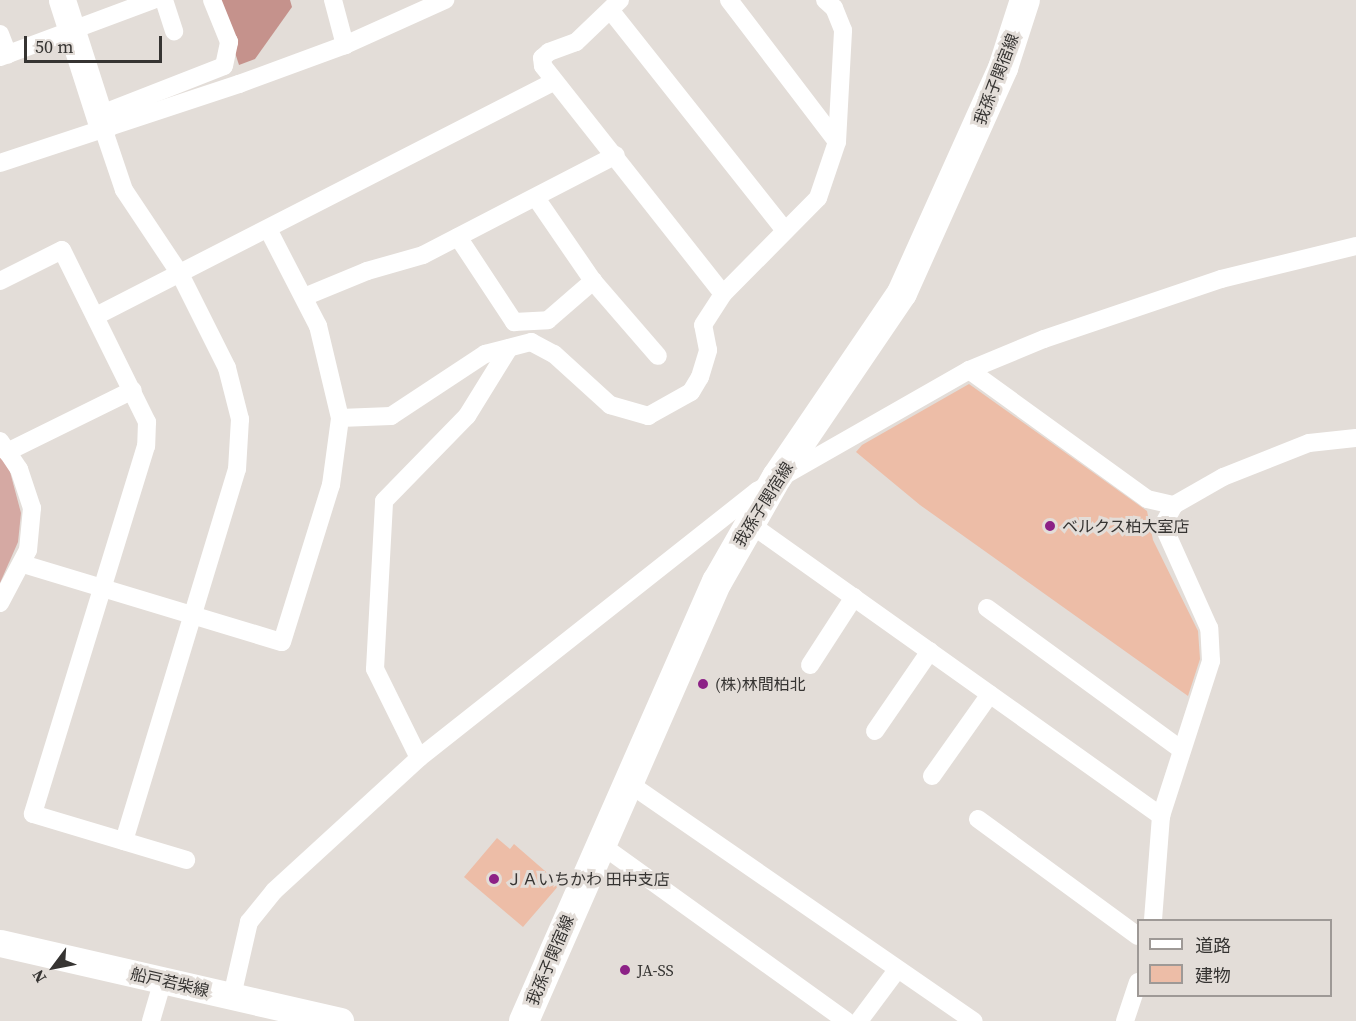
<!DOCTYPE html>
<meta charset="utf-8">
<style>
body{margin:0}
#map{position:relative;width:1356px;height:1021px;overflow:hidden;background:#e3ddd8;font-family:"Source Serif 4","Noto Sans JP",serif}
div>[style]{position:absolute}
.green>*{inset:0;background:#d5a9a3}
.forest>*{inset:0;background:#c5928c}
.building>*{inset:0;background:#edbda7}
.street>*{height:18px;margin:-9px;padding:0 9px;transform-origin:9px;border-radius:9px;background:#fff}
.secondary>*{height:27px;margin:-13.5px;padding:0 13.5px;transform-origin:13.5px;border-radius:13.5px;background:#fff}
.primary>*{height:30px;margin:-15px;padding:0 15px;transform-origin:15px;border-radius:15px;background:#fff}
.dots>*{width:16px;height:16px;translate:-50% -50%;box-sizing:border-box;border:3px solid #e3ddd8;border-radius:50%}
span{translate:-50% -50%;white-space:nowrap;text-align:center;line-height:1.15;-webkit-text-stroke:6px #e3ddd8;paint-order:stroke}
.street-label{font-size:16px;color:#363432}
.poi-label{font-size:16px;color:#363432}
.left{translate:0 -50%;text-align:left}
.legend{position:absolute;left:1137px;top:919px;width:195px;height:78px;box-sizing:border-box;background:#e3ddd8;border:2px solid #9e9996;margin:0;padding:8px 10px;list-style:none;font-size:18px;color:#363432}
.legend li{display:flex;align-items:center;gap:12px;height:30px}
.legend b{width:30px;border:2px solid #9e9996}
.north{position:absolute;left:24px;top:937px;width:60px;height:60px;-webkit-text-stroke:4px #e3ddd8;paint-order:stroke;rotate:238deg;font-size:16px;font-weight:700;line-height:24px;text-align:center;color:#363432}
.north::after{content:'';display:block;margin:auto;width:21px;height:27px;background:#363432;clip-path:polygon(50% 0,100% 100%,50% 72%,0 100%)}
.scale{position:absolute;left:24px;top:36px;width:138px;height:27px;box-sizing:border-box;border:3px solid #363432;border-top:0;padding-left:8px;font-size:18px;line-height:21px;white-space:nowrap;color:#363432;-webkit-text-stroke:4px #e3ddd8;paint-order:stroke}
</style>
<div id="map">
<div class="green">
<i style="clip-path:polygon(0 454px,9px 468px,21px 513px,18px 542px,0 583px)"></i>
</div>
<div class="forest">
<i style="clip-path:polygon(218px 0,290px 0,292px 7px,255px 59px,239px 65px)"></i>
</div>
<div class="building">
<i style="clip-path:polygon(969px 384px,1147px 511px,1153px 540px,1198px 631px,1200px 659px,1188px 696px,920px 505px,856px 452px,862px 445px)"></i>
<i style="clip-path:polygon(497px 838px,510px 849px,514px 844px,560px 884px,523px 927px,464px 877px)"></i>
</div>
<div class="street">
<i style="left:164px;top:0;width:33px;rotate:72deg"></i>
<i style="left:333px;top:0;width:47px;rotate:75.1deg"></i>
<i style="left:620px;top:0;width:61px;rotate:136.3deg"></i>
<i style="left:576px;top:42px;width:29px;rotate:160deg"></i>
<i style="left:549px;top:52px;width:9px;rotate:139deg"></i>
<i style="left:542px;top:58px;width:8px;rotate:83deg"></i>
<i style="left:543px;top:66px;width:290px;rotate:51.7deg"></i>
<i style="left:723px;top:294px;width:135px;rotate:-45.3deg"></i>
<i style="left:818px;top:198px;width:59px;rotate:-71.3deg"></i>
<i style="left:837px;top:142px;width:112px;rotate:-86.9deg"></i>
<i style="left:843px;top:30px;width:24px;rotate:-112deg"></i>
<i style="left:834px;top:8px;width:12px;rotate:-138deg"></i>
<i style="left:729px;top:0;width:178px;rotate:52.7deg"></i>
<i style="left:611px;top:11px;width:278px;rotate:51.6deg"></i>
<i style="left:0;top:34px;width:22px;rotate:69deg"></i>
<i style="left:0;top:57px;width:163px;rotate:-20.4deg"></i>
<i style="left:99px;top:115px;width:134px;rotate:-21.4deg"></i>
<i style="left:224px;top:66px;width:25px;rotate:-78deg"></i>
<i style="left:229px;top:42px;width:45px;rotate:-112deg"></i>
<i style="left:103px;top:128px;width:65px;rotate:71.3deg"></i>
<i style="left:124px;top:190px;width:101px;rotate:56.3deg"></i>
<i style="left:180px;top:274px;width:105px;rotate:63.4deg"></i>
<i style="left:227px;top:368px;width:53px;rotate:75.7deg"></i>
<i style="left:240px;top:419px;width:50px;rotate:93.4deg"></i>
<i style="left:237px;top:469px;width:389px;rotate:106.9deg"></i>
<i style="left:0;top:163px;width:252px;rotate:-18.3deg"></i>
<i style="left:239px;top:84px;width:113px;rotate:-20.2deg"></i>
<i style="left:345px;top:45px;width:110px;rotate:-24.2deg"></i>
<i style="left:536px;top:198px;width:101px;rotate:55.5deg"></i>
<i style="left:593px;top:281px;width:99px;rotate:49.1deg"></i>
<i style="left:458px;top:237px;width:102px;rotate:56.6deg"></i>
<i style="left:514px;top:322px;width:34px;rotate:-3deg"></i>
<i style="left:548px;top:320px;width:60px;rotate:-40.9deg"></i>
<i style="left:0;top:281px;width:69px;rotate:-26.6deg"></i>
<i style="left:62px;top:250px;width:192px;rotate:63.7deg"></i>
<i style="left:147px;top:422px;width:24px;rotate:92deg"></i>
<i style="left:146px;top:446px;width:385px;rotate:107.1deg"></i>
<i style="left:33px;top:814px;width:160px;rotate:16.7deg"></i>
<i style="left:304px;top:297px;width:68px;rotate:-22.4deg"></i>
<i style="left:367px;top:271px;width:58px;rotate:-15.9deg"></i>
<i style="left:423px;top:255px;width:217px;rotate:-27.4deg"></i>
<i style="left:96px;top:316px;width:513px;rotate:-27.11deg"></i>
<i style="left:969px;top:370px;width:220px;rotate:35.9deg"></i>
<i style="left:1147px;top:499px;width:28px;rotate:13deg"></i>
<i style="left:340px;top:418px;width:51px;rotate:-2.2deg"></i>
<i style="left:391px;top:416px;width:113px;rotate:-33.4deg"></i>
<i style="left:485px;top:354px;width:48px;rotate:-14.6deg"></i>
<i style="left:531px;top:342px;width:26px;rotate:28deg"></i>
<i style="left:554px;top:354px;width:76px;rotate:42.3deg"></i>
<i style="left:610px;top:405px;width:40px;rotate:16deg"></i>
<i style="left:648px;top:416px;width:49px;rotate:-29.2deg"></i>
<i style="left:691px;top:392px;width:17px;rotate:-59deg"></i>
<i style="left:700px;top:377px;width:28px;rotate:-73deg"></i>
<i style="left:708px;top:350px;width:25px;rotate:-101deg"></i>
<i style="left:703px;top:325px;width:37px;rotate:-57deg"></i>
<i style="left:0;top:441px;width:34px;rotate:56deg"></i>
<i style="left:19px;top:469px;width:41px;rotate:71.6deg"></i>
<i style="left:32px;top:508px;width:42px;rotate:95.4deg"></i>
<i style="left:28px;top:550px;width:60px;rotate:117.8deg"></i>
<i style="left:7px;top:452px;width:140px;rotate:-26.2deg"></i>
<i style="left:749px;top:523px;width:506px;rotate:35.42deg"></i>
<i style="left:23px;top:564px;width:270px;rotate:16.8deg"></i>
<i style="left:282px;top:642px;width:164px;rotate:-72.7deg"></i>
<i style="left:331px;top:485px;width:68px;rotate:-82.3deg"></i>
<i style="left:340px;top:418px;width:95px;rotate:-103.4deg"></i>
<i style="left:318px;top:326px;width:107px;rotate:-117.3deg"></i>
<i style="left:987px;top:608px;width:241px;rotate:36.1deg"></i>
<i style="left:810px;top:665px;width:81px;rotate:-57.1deg"></i>
<i style="left:875px;top:731px;width:97px;rotate:-55.5deg"></i>
<i style="left:419px;top:758px;width:99px;rotate:-116.3deg"></i>
<i style="left:375px;top:669px;width:168px;rotate:-86.9deg"></i>
<i style="left:384px;top:501px;width:119px;rotate:-45.7deg"></i>
<i style="left:467px;top:416px;width:80px;rotate:-58.3deg"></i>
<i style="left:932px;top:776px;width:100px;rotate:-54.7deg"></i>
<i style="left:627px;top:782px;width:421px;rotate:34.6deg"></i>
<i style="left:978px;top:819px;width:198px;rotate:36.2deg"></i>
<i style="left:600px;top:844px;width:303px;rotate:35.7deg"></i>
<i style="left:1153px;top:920px;width:104px;rotate:-85.6deg"></i>
<i style="left:1161px;top:816px;width:163px;rotate:-72.1deg"></i>
<i style="left:1211px;top:661px;width:33px;rotate:-93deg"></i>
<i style="left:1209px;top:628px;width:113px;rotate:-114.1deg"></i>
<i style="left:1163px;top:525px;width:23px;rotate:-61deg"></i>
<i style="left:1174px;top:505px;width:56px;rotate:-29.7deg"></i>
<i style="left:1223px;top:477px;width:92px;rotate:-21.6deg"></i>
<i style="left:1309px;top:443px;width:47px;rotate:-6.1deg"></i>
<i style="left:232px;top:996px;width:76px;rotate:-77.1deg"></i>
<i style="left:249px;top:922px;width:40px;rotate:-51deg"></i>
<i style="left:274px;top:891px;width:197px;rotate:-42.5deg"></i>
<i style="left:419px;top:758px;width:431px;rotate:-38.3deg"></i>
<i style="left:757px;top:491px;width:244px;rotate:-29.7deg"></i>
<i style="left:969px;top:370px;width:81px;rotate:-22.5deg"></i>
<i style="left:1044px;top:339px;width:187px;rotate:-18.7deg"></i>
<i style="left:1221px;top:279px;width:139px;rotate:-13.7deg"></i>
<i style="left:151px;top:1021px;width:43px;rotate:-73.7deg"></i>
<i style="left:859px;top:1021px;width:64px;rotate:-53.3deg"></i>
<i style="left:1125px;top:1021px;width:41px;rotate:-71.6deg"></i>
</div>
<div class="secondary">
<i style="left:62px;top:0;width:134px;rotate:72.2deg"></i>
<i style="left:0;top:943px;width:349px;rotate:12.9deg"></i>
</div>
<div class="primary">
<i style="left:524px;top:1021px;width:480px;rotate:-66.3deg"></i>
<i style="left:717px;top:582px;width:121px;rotate:-60.3deg"></i>
<i style="left:777px;top:477px;width:222px;rotate:-55.8deg"></i>
<i style="left:902px;top:293px;width:247px;rotate:-65.8deg"></i>
<i style="left:1003px;top:68px;width:71px;rotate:-72.1deg"></i>
</div>
<div class="dots">
<i style="left:1050px;top:526px;background:#8c2186"></i>
<i style="left:703px;top:684px;background:#8c2186"></i>
<i style="left:494px;top:879px;background:#8c2186"></i>
<i style="left:625px;top:970px;background:#8c2186"></i>
</div>
<div class="street-label">
<span style="left:996px;top:79px;rotate:-69deg">我孫子関宿線</span>
<span style="left:763px;top:504px;rotate:-58deg">我孫子関宿線</span>
<span style="left:550px;top:960px;rotate:-67deg">我孫子関宿線</span>
<span style="left:170px;top:982px;rotate:13deg">船戸若柴線</span>
</div>
<div class="poi-label">
<span class="left" style="left:1062px;top:526px">ベルクス柏大室店</span>
<span class="left" style="left:715px;top:684px">(株)林間柏北</span>
<span class="left" style="left:506px;top:879px">ＪＡいちかわ 田中支店</span>
<span class="left" style="left:637px;top:970px">JA-SS</span>
</div>
<ul class="legend">
<li><b style="height:8px;background:#fff"></b>道路</li>
<li><b style="height:16px;background:#edbda7"></b>建物</li>
</ul>
<div class="north">N</div>
<div class="scale">50 m</div>
</div>
